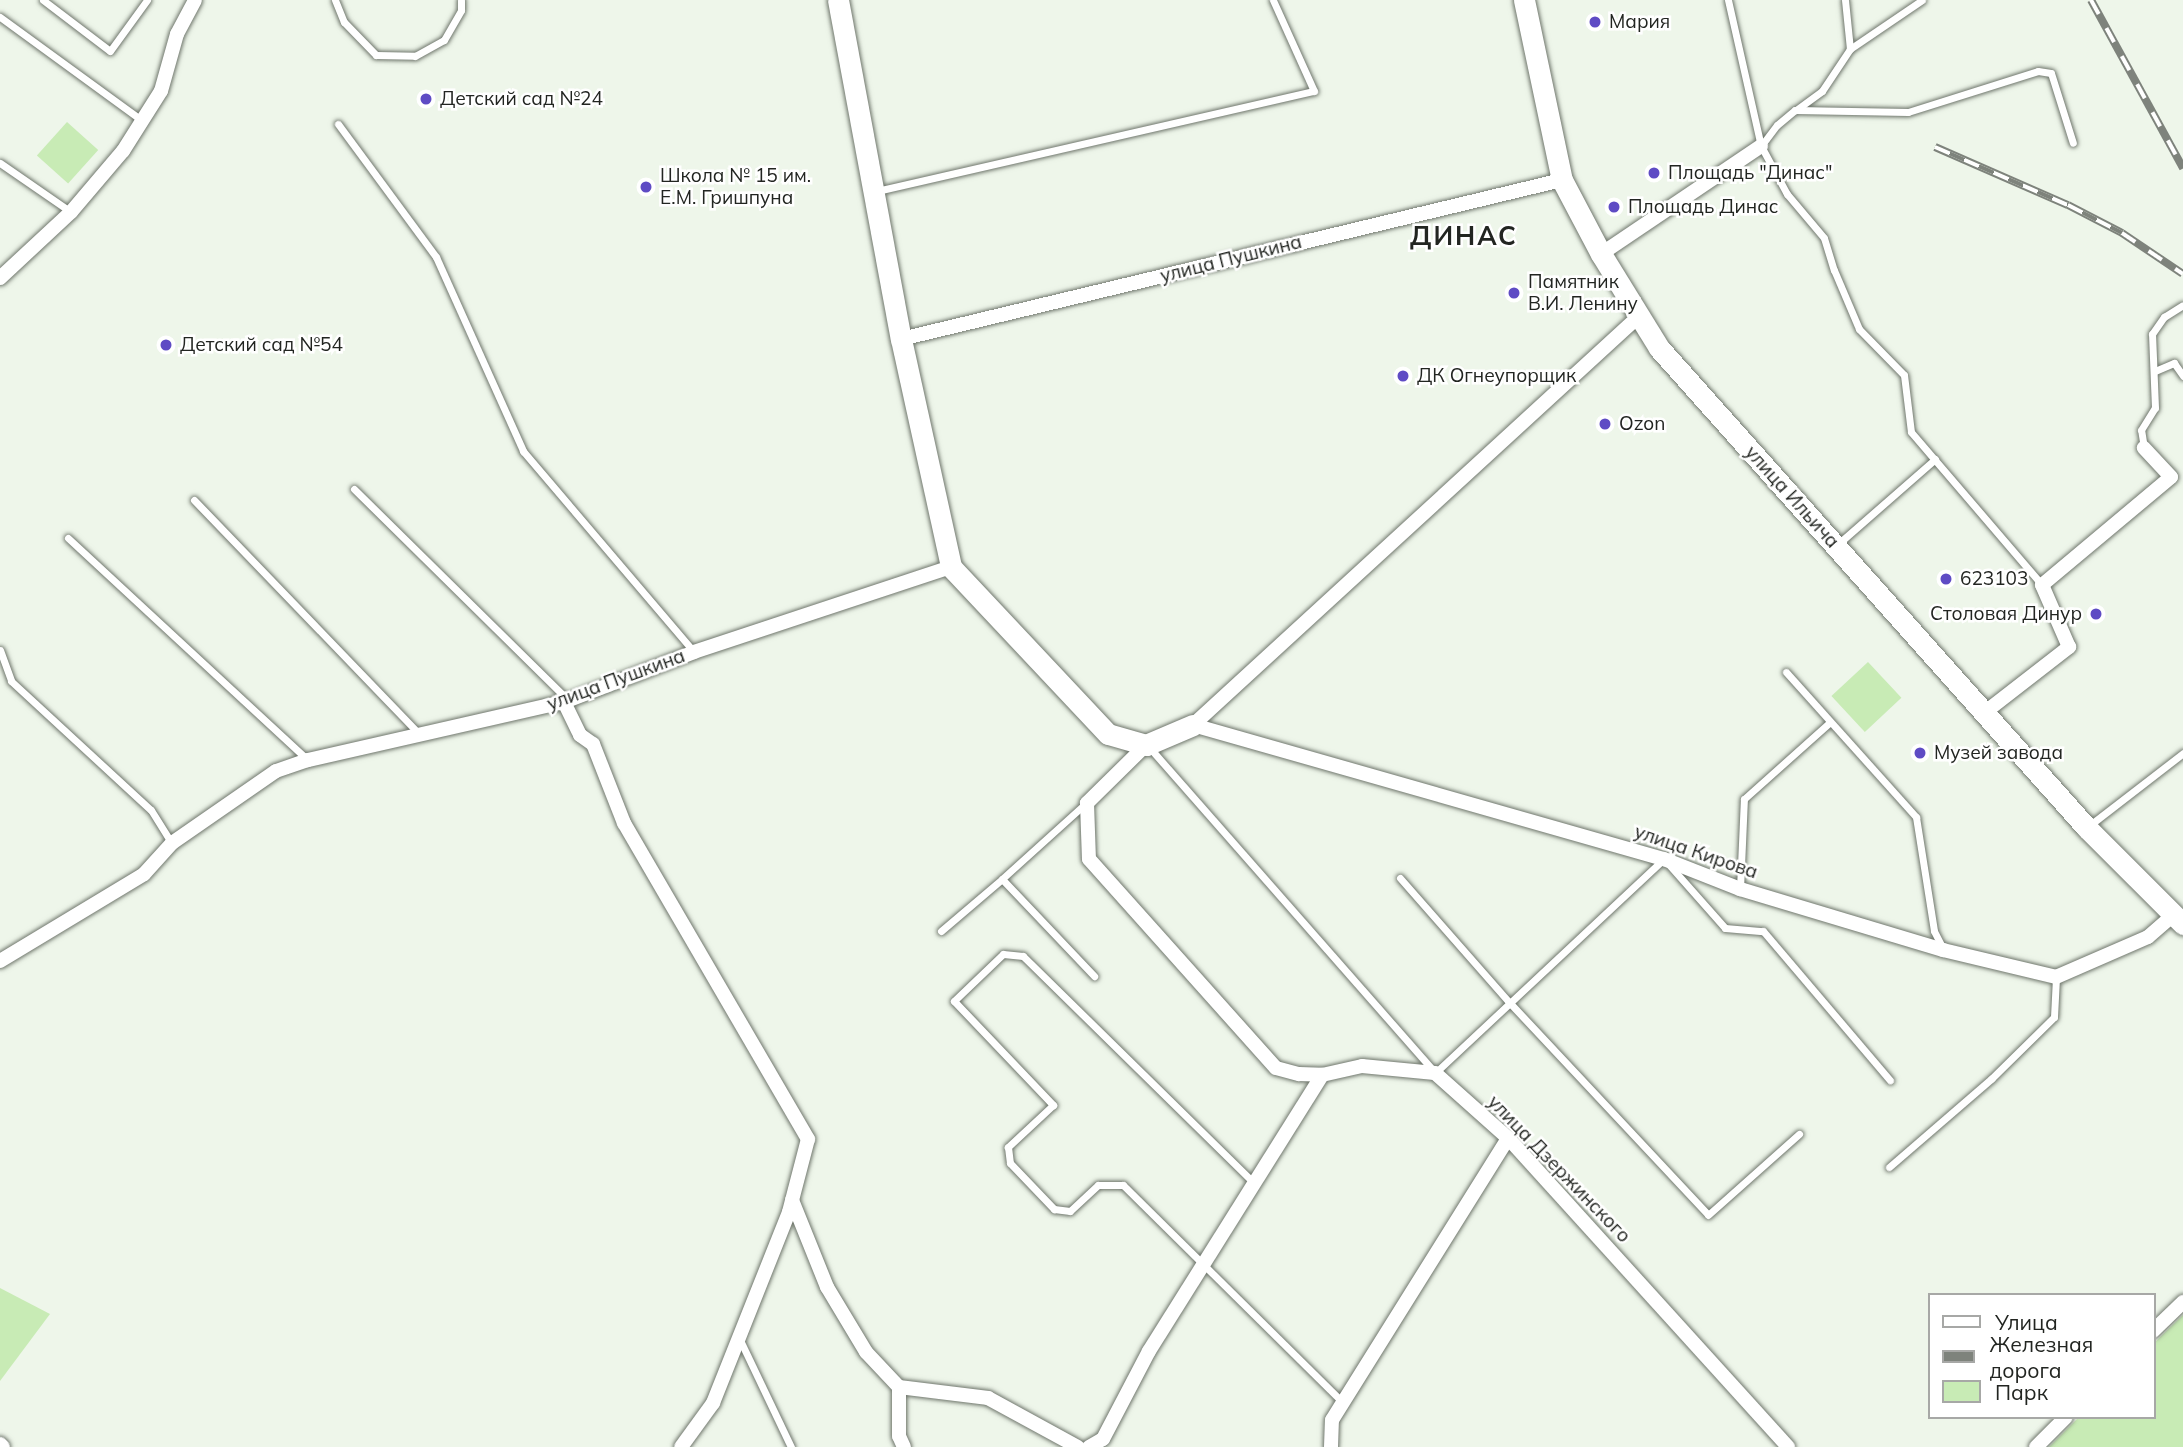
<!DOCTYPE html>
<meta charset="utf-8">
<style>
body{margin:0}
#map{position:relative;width:2183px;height:1447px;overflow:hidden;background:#eef6ea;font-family:Mulish,sans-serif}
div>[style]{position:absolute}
.green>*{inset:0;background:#c8ebb5;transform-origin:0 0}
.roads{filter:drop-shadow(0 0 2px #6f766c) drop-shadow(0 0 2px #6f766c)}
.lane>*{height:7px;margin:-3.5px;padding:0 3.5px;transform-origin:3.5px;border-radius:3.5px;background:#fff}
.street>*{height:14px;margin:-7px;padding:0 7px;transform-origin:7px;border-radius:7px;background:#fff}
.secondary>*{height:21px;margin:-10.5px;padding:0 10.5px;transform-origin:10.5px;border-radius:10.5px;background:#fff}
.rail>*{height:8px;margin-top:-4px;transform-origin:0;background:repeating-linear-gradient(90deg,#fff 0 16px,#7e837c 0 32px);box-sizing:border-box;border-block:2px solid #7e837c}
.dots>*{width:19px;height:19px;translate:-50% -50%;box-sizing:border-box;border:4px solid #fff;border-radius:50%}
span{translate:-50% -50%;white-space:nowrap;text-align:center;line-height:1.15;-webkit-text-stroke:5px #fff;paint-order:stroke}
.poi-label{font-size:19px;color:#222521}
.left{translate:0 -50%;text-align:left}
.right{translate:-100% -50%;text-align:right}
.street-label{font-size:19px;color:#222521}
.district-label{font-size:26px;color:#222521;font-weight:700;letter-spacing:2px}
.legend{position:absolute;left:1928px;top:1293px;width:228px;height:126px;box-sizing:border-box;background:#fff;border:2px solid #a7a8a6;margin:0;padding:9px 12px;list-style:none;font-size:21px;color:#222521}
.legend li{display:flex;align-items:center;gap:14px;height:35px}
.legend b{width:35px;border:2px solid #a7a8a6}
</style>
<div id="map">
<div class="green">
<i style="left:67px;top:122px;width:42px;height:45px;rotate:42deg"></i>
<i style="left:1868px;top:662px;width:49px;height:50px;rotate:47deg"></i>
<i style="clip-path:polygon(0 1288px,50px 1314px,0 1381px)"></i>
<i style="clip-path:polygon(2183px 1315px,2183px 1447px,2049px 1447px,2079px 1417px,2153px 1417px,2153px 1344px)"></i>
</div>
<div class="roads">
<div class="lane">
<i style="left:43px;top:0;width:84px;rotate:37.3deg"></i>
<i style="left:110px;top:51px;width:63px;rotate:-54deg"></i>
<i style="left:335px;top:0;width:24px;rotate:68deg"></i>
<i style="left:344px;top:22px;width:46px;rotate:45.9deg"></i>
<i style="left:376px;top:55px;width:39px;rotate:1deg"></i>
<i style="left:415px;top:56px;width:33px;rotate:-29deg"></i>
<i style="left:444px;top:40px;width:34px;rotate:-60deg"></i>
<i style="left:461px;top:10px;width:10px;rotate:-90deg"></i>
<i style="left:1728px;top:0;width:150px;rotate:77.3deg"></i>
<i style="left:1761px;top:146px;width:55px;rotate:61.6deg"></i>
<i style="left:1787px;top:194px;width:57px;rotate:49.9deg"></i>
<i style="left:1824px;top:238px;width:34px;rotate:73deg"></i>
<i style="left:1834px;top:270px;width:64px;rotate:67deg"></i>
<i style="left:1859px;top:329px;width:64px;rotate:45.6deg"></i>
<i style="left:1904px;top:375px;width:57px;rotate:83deg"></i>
<i style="left:1911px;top:432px;width:201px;rotate:49.4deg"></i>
<i style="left:1845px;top:0;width:49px;rotate:84.2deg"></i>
<i style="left:0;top:17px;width:173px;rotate:36.1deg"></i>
<i style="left:1796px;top:110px;width:32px;rotate:-36deg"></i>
<i style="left:1822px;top:91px;width:50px;rotate:-56.3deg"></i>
<i style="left:1850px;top:49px;width:87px;rotate:-34.2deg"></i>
<i style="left:338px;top:124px;width:165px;rotate:53.6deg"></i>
<i style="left:436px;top:257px;width:213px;rotate:65.8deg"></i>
<i style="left:523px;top:451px;width:264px;rotate:49.6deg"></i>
<i style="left:1761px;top:146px;width:26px;rotate:-53deg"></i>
<i style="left:1777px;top:125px;width:23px;rotate:-40deg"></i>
<i style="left:1795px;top:110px;width:113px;rotate:1deg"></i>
<i style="left:1908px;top:112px;width:136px;rotate:-17.5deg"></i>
<i style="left:2038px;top:71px;width:13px;rotate:9deg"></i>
<i style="left:2051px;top:73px;width:73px;rotate:72.6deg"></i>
<i style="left:0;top:163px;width:86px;rotate:34.6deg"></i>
<i style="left:877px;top:191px;width:448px;rotate:-12.9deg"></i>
<i style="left:1314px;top:91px;width:100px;rotate:-114.3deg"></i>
<i style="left:2155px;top:371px;width:21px;rotate:-23deg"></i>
<i style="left:2174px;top:363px;width:16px;rotate:55deg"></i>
<i style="left:2144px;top:448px;width:18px;rotate:-99deg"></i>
<i style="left:2141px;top:430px;width:26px;rotate:-58deg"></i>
<i style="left:2155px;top:408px;width:74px;rotate:-92.3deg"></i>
<i style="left:2152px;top:334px;width:21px;rotate:-55deg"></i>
<i style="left:2164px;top:317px;width:22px;rotate:-32deg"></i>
<i style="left:354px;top:489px;width:301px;rotate:44.6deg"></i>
<i style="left:194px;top:500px;width:325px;rotate:46.1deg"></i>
<i style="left:68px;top:538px;width:327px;rotate:42.8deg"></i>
<i style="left:1838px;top:544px;width:129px;rotate:-41.2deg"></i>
<i style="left:0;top:650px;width:33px;rotate:70deg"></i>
<i style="left:11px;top:681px;width:190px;rotate:42.7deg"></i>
<i style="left:151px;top:810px;width:39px;rotate:58deg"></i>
<i style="left:1786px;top:672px;width:195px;rotate:48.1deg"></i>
<i style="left:1916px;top:817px;width:115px;rotate:81deg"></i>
<i style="left:1934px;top:931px;width:20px;rotate:63deg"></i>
<i style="left:1149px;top:747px;width:434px;rotate:48.7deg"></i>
<i style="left:1435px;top:1073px;width:313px;rotate:-43.1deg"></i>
<i style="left:1664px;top:859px;width:92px;rotate:48.5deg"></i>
<i style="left:1725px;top:928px;width:38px;rotate:5deg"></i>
<i style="left:1763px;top:931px;width:196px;rotate:49.6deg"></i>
<i style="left:1086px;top:803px;width:113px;rotate:137.9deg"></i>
<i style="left:1002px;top:879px;width:134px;rotate:46.5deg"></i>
<i style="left:2090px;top:825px;width:118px;rotate:-37.7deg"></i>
<i style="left:1400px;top:878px;width:165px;rotate:48.7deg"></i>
<i style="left:1509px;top:1002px;width:291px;rotate:46.9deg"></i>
<i style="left:1708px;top:1215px;width:122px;rotate:-41.7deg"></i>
<i style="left:1740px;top:889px;width:90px;rotate:-87.5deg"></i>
<i style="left:1744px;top:799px;width:115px;rotate:-41.8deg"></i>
<i style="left:941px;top:931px;width:80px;rotate:-40.4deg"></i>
<i style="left:1889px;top:1167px;width:135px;rotate:-40.8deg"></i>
<i style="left:1991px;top:1079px;width:88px;rotate:-44.5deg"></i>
<i style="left:2054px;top:1017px;width:40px;rotate:-87.1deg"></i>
<i style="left:1254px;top:1183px;width:324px;rotate:-135.5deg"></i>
<i style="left:1023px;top:956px;width:20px;rotate:-174deg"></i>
<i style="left:1003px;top:954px;width:68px;rotate:136.2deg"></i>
<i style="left:954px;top:1001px;width:144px;rotate:46.4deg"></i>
<i style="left:1053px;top:1105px;width:62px;rotate:137deg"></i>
<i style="left:1008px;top:1147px;width:16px;rotate:83deg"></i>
<i style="left:1010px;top:1163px;width:64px;rotate:46.3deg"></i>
<i style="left:1054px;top:1209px;width:16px;rotate:7deg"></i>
<i style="left:1070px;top:1211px;width:38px;rotate:-43deg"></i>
<i style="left:1098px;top:1185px;width:25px"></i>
<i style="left:1123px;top:1185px;width:308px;rotate:44.7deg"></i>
<i style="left:739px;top:1338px;width:121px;rotate:64.5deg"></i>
</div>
<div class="street">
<i style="left:1601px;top:254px;width:193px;rotate:-34deg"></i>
<i style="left:0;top:278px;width:97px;rotate:-42.9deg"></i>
<i style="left:71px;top:212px;width:80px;rotate:-49.6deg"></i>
<i style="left:123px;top:151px;width:71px;rotate:-57.7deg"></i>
<i style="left:161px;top:91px;width:59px;rotate:-74.3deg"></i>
<i style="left:177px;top:34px;width:38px;rotate:-62deg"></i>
<i style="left:901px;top:339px;width:680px;rotate:-13.53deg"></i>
<i style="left:564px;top:702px;width:37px;rotate:64deg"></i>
<i style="left:580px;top:735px;width:16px;rotate:35deg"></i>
<i style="left:593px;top:744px;width:85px;rotate:68.6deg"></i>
<i style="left:624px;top:823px;width:366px;rotate:59.8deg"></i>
<i style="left:808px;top:1139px;width:75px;rotate:104.6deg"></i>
<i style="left:789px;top:1212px;width:206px;rotate:111.7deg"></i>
<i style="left:713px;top:1403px;width:54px;rotate:126deg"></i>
<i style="left:1984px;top:713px;width:108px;rotate:-37.8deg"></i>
<i style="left:2069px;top:647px;width:68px;rotate:-113.5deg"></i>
<i style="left:2042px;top:585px;width:168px;rotate:-39.9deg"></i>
<i style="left:2171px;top:477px;width:40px;rotate:-133deg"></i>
<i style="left:1193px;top:725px;width:490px;rotate:15.9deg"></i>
<i style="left:1664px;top:859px;width:82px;rotate:21.5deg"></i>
<i style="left:1740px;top:889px;width:212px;rotate:16.7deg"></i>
<i style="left:1943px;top:950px;width:116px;rotate:13.4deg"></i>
<i style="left:2056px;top:977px;width:100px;rotate:-23.5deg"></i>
<i style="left:2148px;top:937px;width:35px;rotate:-41deg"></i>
<i style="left:1193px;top:725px;width:605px;rotate:-42.52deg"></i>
<i style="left:1146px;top:745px;width:83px;rotate:135.5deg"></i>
<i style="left:1087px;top:803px;width:56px;rotate:88deg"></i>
<i style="left:1089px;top:859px;width:280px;rotate:48.2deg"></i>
<i style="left:1276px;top:1068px;width:24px;rotate:15deg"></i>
<i style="left:1299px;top:1074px;width:23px;rotate:2deg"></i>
<i style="left:1322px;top:1075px;width:41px;rotate:-12.7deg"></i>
<i style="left:1362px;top:1066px;width:73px;rotate:5.5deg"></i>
<i style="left:1435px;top:1073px;width:98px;rotate:41.7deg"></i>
<i style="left:1508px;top:1138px;width:417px;rotate:47.8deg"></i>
<i style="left:0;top:961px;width:168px;rotate:-31.1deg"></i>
<i style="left:144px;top:874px;width:42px;rotate:-47.9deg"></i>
<i style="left:172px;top:843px;width:126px;rotate:-34.7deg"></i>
<i style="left:276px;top:771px;width:34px;rotate:-19deg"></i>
<i style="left:308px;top:760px;width:262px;rotate:-12.8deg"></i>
<i style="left:564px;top:702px;width:139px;rotate:-21deg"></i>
<i style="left:694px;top:652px;width:271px;rotate:-18.3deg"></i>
<i style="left:792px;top:1200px;width:94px;rotate:68.1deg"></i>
<i style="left:827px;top:1287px;width:76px;rotate:59deg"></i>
<i style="left:866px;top:1352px;width:48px;rotate:46.7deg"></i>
<i style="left:899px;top:1387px;width:90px;rotate:7deg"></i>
<i style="left:988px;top:1398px;width:102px;rotate:28.6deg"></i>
<i style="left:2153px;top:1331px;width:42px;rotate:-44deg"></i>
<i style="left:899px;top:1387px;width:49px;rotate:90deg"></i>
<i style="left:899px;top:1436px;width:12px;rotate:66deg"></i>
<i style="left:0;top:1444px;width:4px;rotate:45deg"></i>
<i style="left:1089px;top:1447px;width:16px;rotate:-30deg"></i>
<i style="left:1103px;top:1439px;width:99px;rotate:-62.4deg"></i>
<i style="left:1149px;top:1351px;width:326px;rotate:-57.9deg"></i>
<i style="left:1331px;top:1447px;width:27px;rotate:-88deg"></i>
<i style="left:1332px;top:1420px;width:332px;rotate:-58deg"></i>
<i style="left:2036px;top:1447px;width:42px;rotate:-45deg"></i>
</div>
<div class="secondary">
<i style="left:838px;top:0;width:345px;rotate:79.5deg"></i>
<i style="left:901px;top:339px;width:233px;rotate:77.6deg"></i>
<i style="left:951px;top:567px;width:229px;rotate:46.8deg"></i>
<i style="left:1108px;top:734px;width:40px;rotate:16deg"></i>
<i style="left:1146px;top:745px;width:51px;rotate:-23.1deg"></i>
<i style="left:1524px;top:0;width:184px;rotate:78.1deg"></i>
<i style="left:1562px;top:180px;width:84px;rotate:62.2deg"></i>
<i style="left:1601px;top:254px;width:110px;rotate:58.3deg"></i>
<i style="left:1659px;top:348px;width:643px;rotate:48.28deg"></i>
<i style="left:2087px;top:828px;width:136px;rotate:45deg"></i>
</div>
</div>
<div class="rail">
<i style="left:2091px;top:0;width:192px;rotate:61.3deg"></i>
<i style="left:1935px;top:147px;width:145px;rotate:23.6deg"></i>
<i style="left:2068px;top:205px;width:61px;rotate:27.4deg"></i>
<i style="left:2122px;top:233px;width:73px;rotate:33.9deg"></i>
</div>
<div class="dots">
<i style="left:1595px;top:22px;background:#5e4bc4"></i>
<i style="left:426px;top:99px;background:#5e4bc4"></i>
<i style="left:1654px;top:173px;background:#5e4bc4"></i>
<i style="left:646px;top:187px;background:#5e4bc4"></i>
<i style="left:1614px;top:207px;background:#5e4bc4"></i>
<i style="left:1514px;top:293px;background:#5e4bc4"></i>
<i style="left:166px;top:345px;background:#5e4bc4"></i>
<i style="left:1403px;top:376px;background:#5e4bc4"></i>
<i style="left:1605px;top:424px;background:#5e4bc4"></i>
<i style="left:1946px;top:579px;background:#5e4bc4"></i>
<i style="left:2096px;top:614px;background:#5e4bc4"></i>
<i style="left:1920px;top:753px;background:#5e4bc4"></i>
</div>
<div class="poi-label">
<span class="left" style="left:1609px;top:22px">Мария</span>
<span class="left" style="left:440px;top:99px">Детский сад №24</span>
<span class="left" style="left:1668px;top:173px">Площадь "Динас"</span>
<span class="left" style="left:660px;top:187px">Школа № 15 им.<br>Е.М. Гришпуна</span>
<span class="left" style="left:1628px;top:207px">Площадь Динас</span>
<span class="left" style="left:1528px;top:293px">Памятник<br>В.И. Ленину</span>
<span class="left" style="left:180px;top:345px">Детский сад №54</span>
<span class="left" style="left:1417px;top:376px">ДК Огнеупорщик</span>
<span class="left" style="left:1619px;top:424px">Ozon</span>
<span class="left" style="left:1960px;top:579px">623103</span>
<span class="right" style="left:2082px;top:614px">Столовая Динур</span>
<span class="left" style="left:1934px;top:753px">Музей завода</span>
</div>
<div class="street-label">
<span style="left:1231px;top:259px;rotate:-14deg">улица Пушкина</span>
<span style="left:1792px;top:497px;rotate:48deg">улица Ильича</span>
<span style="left:616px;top:680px;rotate:-20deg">улица Пушкина</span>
<span style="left:1696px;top:852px;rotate:19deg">улица Кирова</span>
<span style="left:1559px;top:1169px;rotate:46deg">улица Дзержинского</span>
</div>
<div class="district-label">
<span style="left:1464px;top:236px">ДИНАС</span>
</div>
<ul class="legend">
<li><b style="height:9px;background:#fff"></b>Улица</li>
<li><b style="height:9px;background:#7e837c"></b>Железная дорога</li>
<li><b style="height:19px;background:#c8ebb5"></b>Парк</li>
</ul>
</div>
